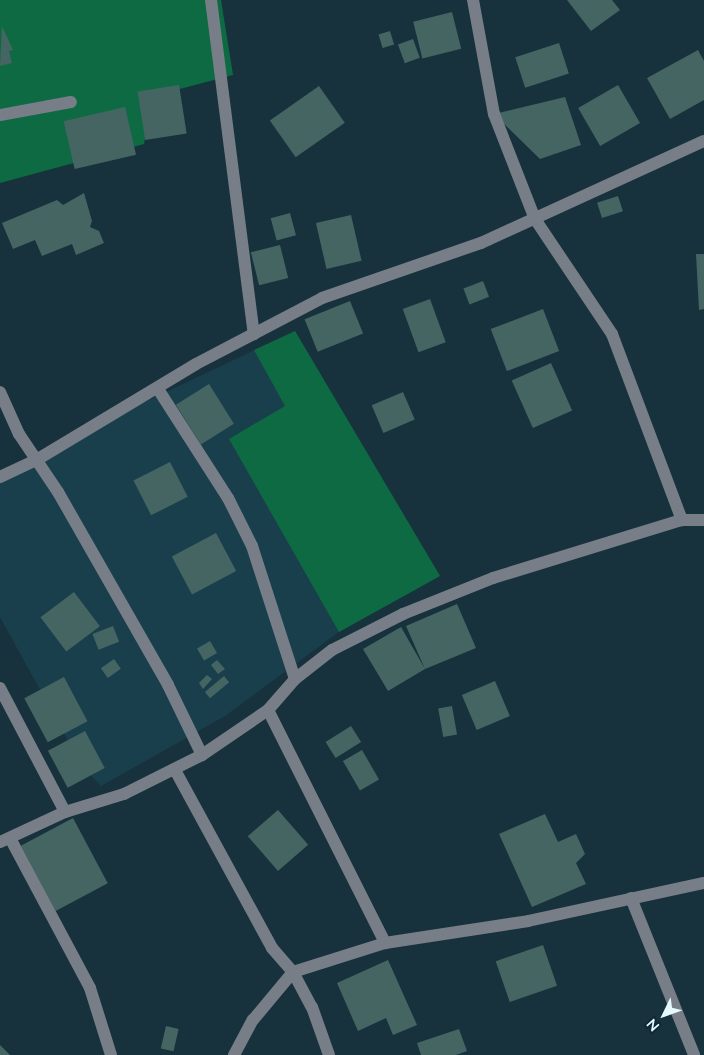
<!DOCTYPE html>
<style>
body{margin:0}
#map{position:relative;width:704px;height:1055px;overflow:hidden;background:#17323c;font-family:Lato,sans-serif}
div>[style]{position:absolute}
.built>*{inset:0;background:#1a3f4c}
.forest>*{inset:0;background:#0e6a43}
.building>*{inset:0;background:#456563;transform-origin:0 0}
.minor>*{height:12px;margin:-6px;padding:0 6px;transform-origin:6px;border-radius:6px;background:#777e88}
span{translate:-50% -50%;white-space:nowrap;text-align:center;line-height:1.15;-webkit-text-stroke:5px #0c2832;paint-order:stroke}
.north{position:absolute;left:639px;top:990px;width:50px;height:50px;-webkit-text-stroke:4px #0c2832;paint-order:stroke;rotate:228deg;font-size:14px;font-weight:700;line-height:20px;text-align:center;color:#e7f7fe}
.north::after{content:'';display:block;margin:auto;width:18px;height:22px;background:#e7f7fe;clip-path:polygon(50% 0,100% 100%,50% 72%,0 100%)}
</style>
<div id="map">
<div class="built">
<i style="clip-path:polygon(295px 331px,440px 576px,340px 631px,225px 716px,101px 786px,82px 766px,0 617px,0 480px,107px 420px)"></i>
</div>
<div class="forest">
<i style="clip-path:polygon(0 0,221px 0,233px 75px,153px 96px,144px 144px,0 183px)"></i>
<i style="clip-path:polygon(295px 331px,440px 576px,339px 632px,229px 439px,285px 406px,254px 350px)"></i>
</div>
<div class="building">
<i style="clip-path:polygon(567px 0,612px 0,620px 10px,591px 31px)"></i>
<i style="left:452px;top:12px;width:38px;height:40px;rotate:76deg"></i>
<i style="clip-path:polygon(2px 26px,13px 50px,9px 51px,12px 63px,0 66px)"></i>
<i style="left:390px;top:31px;width:14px;height:12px;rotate:73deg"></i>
<i style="left:413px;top:39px;width:20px;height:16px;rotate:70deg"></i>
<i style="left:559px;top:43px;width:32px;height:46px;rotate:72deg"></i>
<i style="clip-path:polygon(698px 50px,704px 61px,704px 100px,670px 119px,647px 78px)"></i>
<i style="left:179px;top:85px;width:49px;height:42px;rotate:81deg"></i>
<i style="left:618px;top:85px;width:44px;height:46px;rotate:60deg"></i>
<i style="left:319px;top:86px;width:45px;height:60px;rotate:55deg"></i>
<i style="clip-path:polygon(565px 97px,581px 145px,540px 159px,494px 114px)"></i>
<i style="left:125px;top:107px;width:49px;height:63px;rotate:77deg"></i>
<i style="clip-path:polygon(84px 193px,92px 221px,90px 227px,99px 231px,104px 243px,76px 255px,72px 244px,42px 256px,35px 240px,13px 249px,2px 223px,57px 200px,63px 205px)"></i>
<i style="left:618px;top:196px;width:16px;height:22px;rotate:72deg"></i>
<i style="left:290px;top:213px;width:23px;height:20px;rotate:75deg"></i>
<i style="left:351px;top:215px;width:47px;height:36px;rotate:77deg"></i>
<i style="left:280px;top:245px;width:34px;height:30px;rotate:76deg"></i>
<i style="clip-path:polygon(696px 254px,704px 254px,704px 309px,699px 310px)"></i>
<i style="left:483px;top:281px;width:17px;height:21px;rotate:69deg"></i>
<i style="left:430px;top:299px;width:46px;height:29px;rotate:70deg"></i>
<i style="left:350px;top:301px;width:35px;height:49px;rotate:68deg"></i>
<i style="left:543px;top:309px;width:45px;height:56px;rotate:69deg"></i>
<i style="left:551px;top:363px;width:52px;height:43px;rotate:66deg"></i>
<i style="left:209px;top:384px;width:47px;height:39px;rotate:58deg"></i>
<i style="left:403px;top:392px;width:30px;height:34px;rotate:67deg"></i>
<i style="left:170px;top:462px;width:39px;height:41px;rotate:63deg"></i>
<i style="left:216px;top:533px;width:43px;height:50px;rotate:62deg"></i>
<i style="left:74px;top:592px;width:43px;height:42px;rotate:53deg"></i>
<i style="clip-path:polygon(457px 604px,476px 648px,425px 669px,388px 691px,363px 649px,401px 627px,425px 669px,406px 626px)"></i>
<i style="left:113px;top:626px;width:17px;height:22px;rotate:69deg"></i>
<i style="left:210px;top:641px;width:14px;height:15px;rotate:60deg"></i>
<i style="left:114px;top:659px;width:12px;height:16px;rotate:55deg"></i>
<i style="clip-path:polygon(217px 660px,225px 669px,218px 674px,211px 665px)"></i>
<i style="clip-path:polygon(207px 675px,212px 679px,203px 689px,199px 683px)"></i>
<i style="left:224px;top:676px;width:8px;height:25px;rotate:50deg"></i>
<i style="left:64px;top:677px;width:50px;height:45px;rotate:62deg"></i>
<i style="left:495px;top:681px;width:38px;height:36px;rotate:67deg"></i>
<i style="left:452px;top:706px;width:29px;height:14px;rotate:80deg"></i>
<i style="left:351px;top:726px;width:19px;height:30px;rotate:58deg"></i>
<i style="left:85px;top:731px;width:42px;height:42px;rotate:62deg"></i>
<i style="left:362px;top:750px;width:34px;height:22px;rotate:60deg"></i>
<i style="left:278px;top:810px;width:46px;height:40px;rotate:49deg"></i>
<i style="clip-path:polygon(545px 814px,558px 842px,576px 834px,585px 854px,576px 863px,586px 884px,532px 907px,499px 834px)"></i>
<i style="left:73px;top:818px;width:74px;height:59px;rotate:62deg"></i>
<i style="left:543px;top:945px;width:43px;height:50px;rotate:71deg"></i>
<i style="clip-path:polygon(388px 960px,417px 1025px,393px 1035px,386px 1018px,358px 1031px,337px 983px)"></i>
<i style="left:166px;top:1026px;width:13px;height:23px;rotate:13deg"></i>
<i style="clip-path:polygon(459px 1029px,467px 1051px,456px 1055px,421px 1055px,417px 1043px)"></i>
<i style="clip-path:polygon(0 1045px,10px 1055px,0 1055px)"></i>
</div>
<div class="minor">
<i style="left:211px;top:0;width:337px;rotate:82.7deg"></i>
<i style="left:473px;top:0;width:116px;rotate:79.6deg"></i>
<i style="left:494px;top:114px;width:113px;rotate:68.7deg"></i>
<i style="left:535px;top:219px;width:138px;rotate:56.2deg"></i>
<i style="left:612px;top:334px;width:199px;rotate:69.4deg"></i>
<i style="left:0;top:115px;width:72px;rotate:-10.4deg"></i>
<i style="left:158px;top:389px;width:130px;rotate:57.3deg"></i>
<i style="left:228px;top:498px;width:54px;rotate:63.4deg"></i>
<i style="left:252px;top:546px;width:140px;rotate:72.1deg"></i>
<i style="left:0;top:392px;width:46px;rotate:65.7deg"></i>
<i style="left:19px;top:434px;width:70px;rotate:56.1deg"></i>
<i style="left:58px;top:492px;width:222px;rotate:60.3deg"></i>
<i style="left:168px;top:685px;width:78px;rotate:64.1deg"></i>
<i style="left:0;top:477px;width:42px;rotate:-25.3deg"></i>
<i style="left:38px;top:459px;width:184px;rotate:-31deg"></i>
<i style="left:196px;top:364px;width:142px;rotate:-27.6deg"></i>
<i style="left:322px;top:298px;width:168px;rotate:-19.1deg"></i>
<i style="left:481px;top:243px;width:245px;rotate:-24.6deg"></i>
<i style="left:0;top:688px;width:140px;rotate:62.3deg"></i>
<i style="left:268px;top:710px;width:261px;rotate:63.3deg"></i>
<i style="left:175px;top:770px;width:203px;rotate:61.4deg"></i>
<i style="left:272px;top:948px;width:32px;rotate:49deg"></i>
<i style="left:293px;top:972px;width:96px;rotate:-17.5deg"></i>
<i style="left:385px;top:943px;width:145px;rotate:-8.7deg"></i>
<i style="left:528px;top:921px;width:180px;rotate:-12.2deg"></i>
<i style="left:10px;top:838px;width:170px;rotate:61.9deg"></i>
<i style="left:90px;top:988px;width:70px;rotate:72.6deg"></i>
<i style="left:0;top:842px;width:72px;rotate:-24.8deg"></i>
<i style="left:65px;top:812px;width:62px;rotate:-17deg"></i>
<i style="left:124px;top:794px;width:87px;rotate:-26.6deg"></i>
<i style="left:202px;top:755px;width:80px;rotate:-34.3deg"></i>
<i style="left:268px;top:710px;width:41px;rotate:-48.9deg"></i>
<i style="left:295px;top:679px;width:47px;rotate:-38.1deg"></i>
<i style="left:332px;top:650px;width:80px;rotate:-26.9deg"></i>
<i style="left:403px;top:614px;width:97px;rotate:-21.8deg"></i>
<i style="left:493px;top:578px;width:198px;rotate:-17.1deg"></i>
<i style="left:682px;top:520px;width:22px"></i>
<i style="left:631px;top:898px;width:169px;rotate:68.1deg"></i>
<i style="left:234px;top:1055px;width:40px;rotate:-62deg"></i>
<i style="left:253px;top:1020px;width:62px;rotate:-50.2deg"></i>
<i style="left:293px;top:972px;width:40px;rotate:62deg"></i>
<i style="left:312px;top:1007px;width:51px;rotate:70.5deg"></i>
</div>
<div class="north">N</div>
</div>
